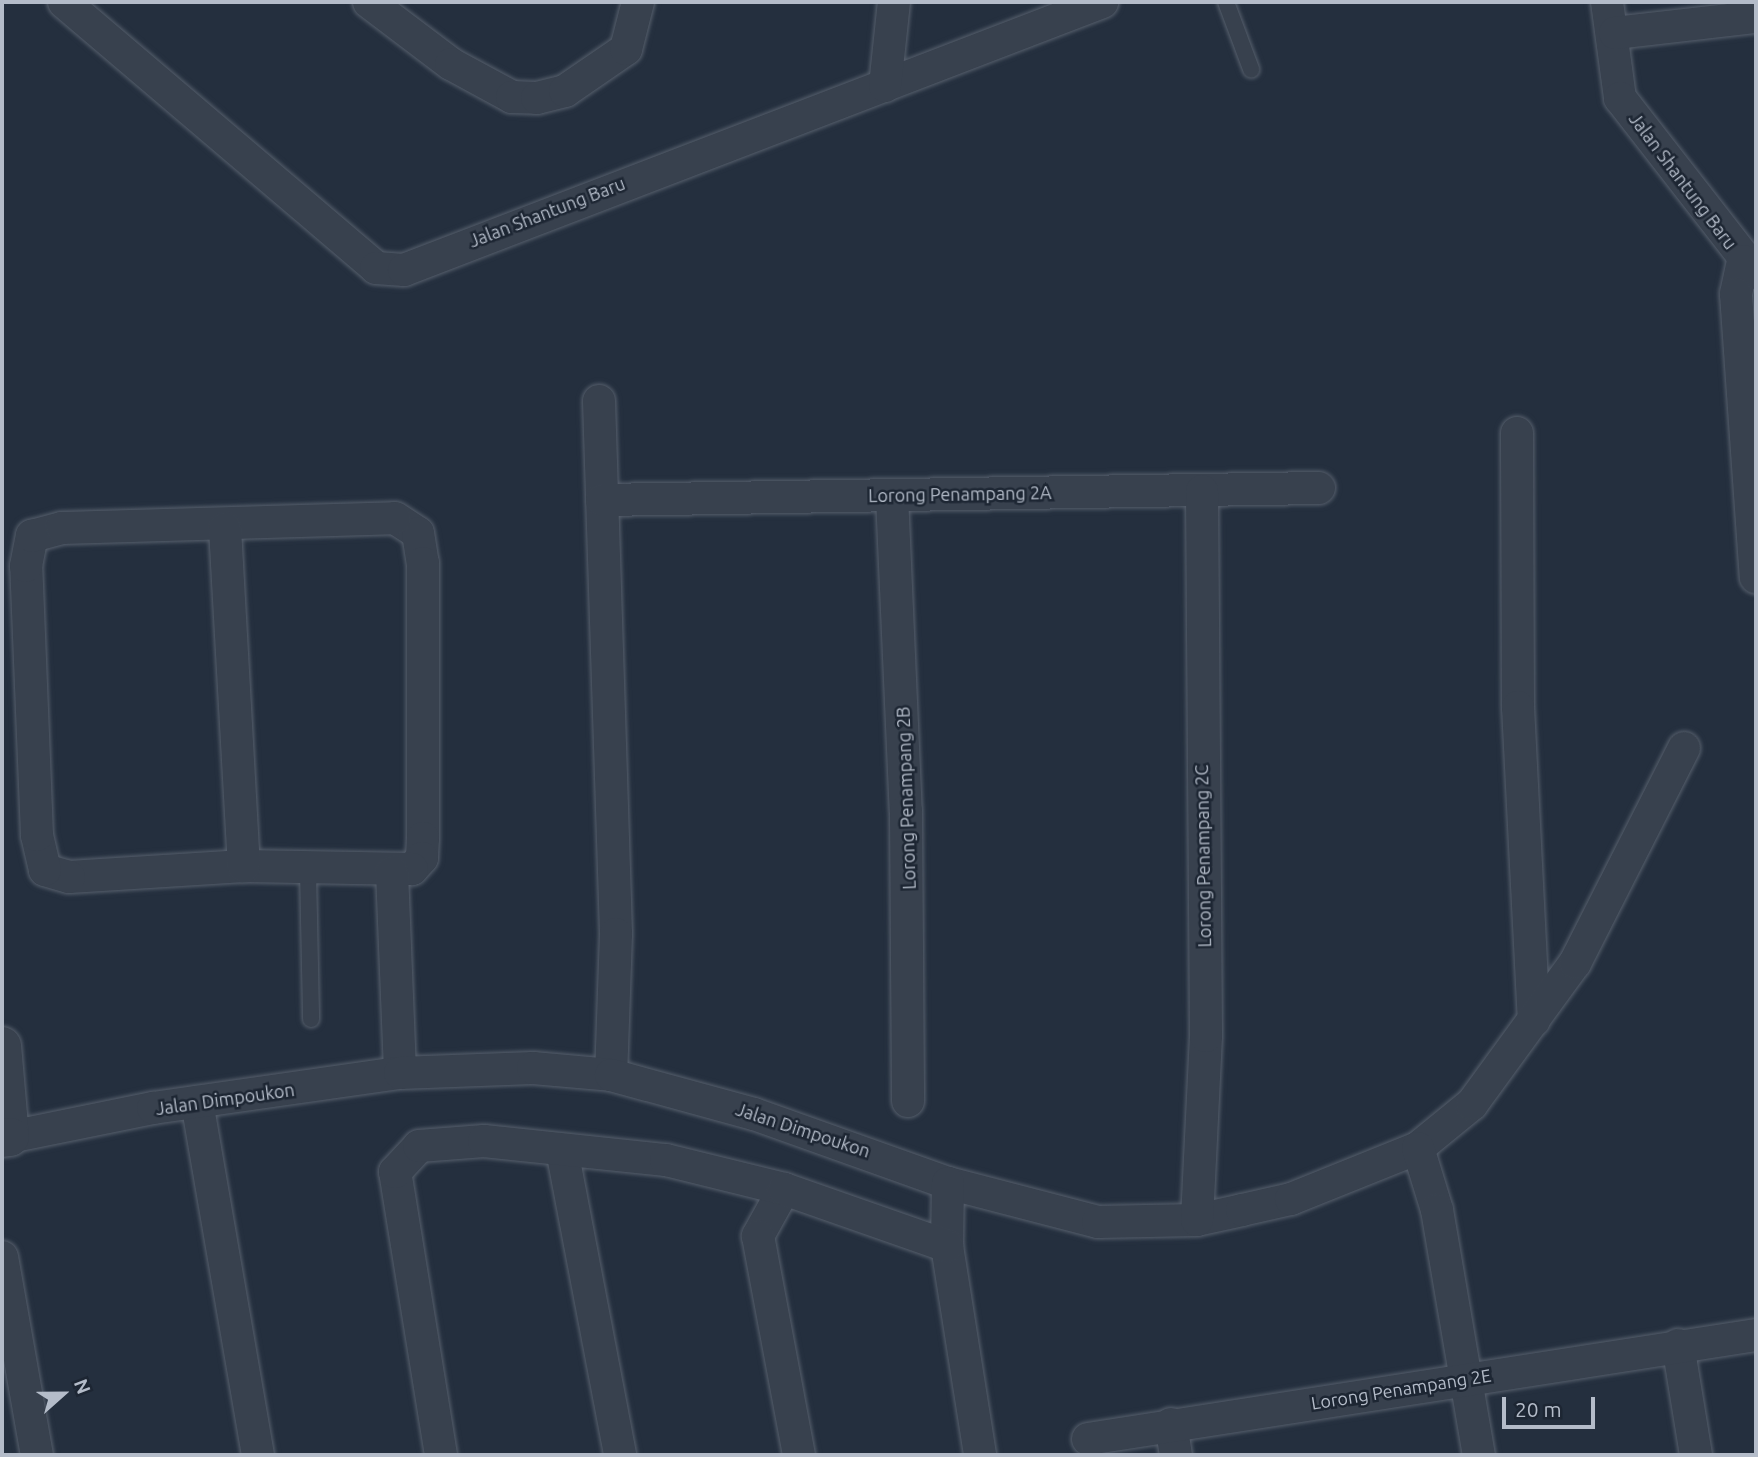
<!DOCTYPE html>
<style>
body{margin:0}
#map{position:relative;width:1758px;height:1457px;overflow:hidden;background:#242f3e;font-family:Ubuntu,sans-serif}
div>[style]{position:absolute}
.roads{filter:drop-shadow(0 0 2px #565f6c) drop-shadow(0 0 2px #565f6c)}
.service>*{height:16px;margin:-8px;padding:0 8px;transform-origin:8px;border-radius:8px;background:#38414e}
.minor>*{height:32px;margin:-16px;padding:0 16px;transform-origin:16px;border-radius:16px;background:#38414e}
.tertiary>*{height:38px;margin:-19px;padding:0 19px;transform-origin:19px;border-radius:19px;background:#38414e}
span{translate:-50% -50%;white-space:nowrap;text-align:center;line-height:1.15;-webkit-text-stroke:5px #1d2633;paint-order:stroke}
.street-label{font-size:18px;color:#b4bcc9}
.frame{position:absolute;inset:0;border:4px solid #b4bcc9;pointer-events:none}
.north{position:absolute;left:28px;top:1359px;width:70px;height:70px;-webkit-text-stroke:5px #1d2633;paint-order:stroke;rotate:69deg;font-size:19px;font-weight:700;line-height:28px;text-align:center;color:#b4bcc9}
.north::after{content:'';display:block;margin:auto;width:24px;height:32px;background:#b4bcc9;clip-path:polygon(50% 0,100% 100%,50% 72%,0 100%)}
.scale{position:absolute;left:1502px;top:1397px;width:93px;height:32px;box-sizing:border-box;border:4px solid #b4bcc9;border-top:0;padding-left:9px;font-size:21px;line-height:24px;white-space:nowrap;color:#b4bcc9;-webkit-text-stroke:5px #1d2633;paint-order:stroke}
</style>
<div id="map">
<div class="roads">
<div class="service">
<i style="left:1226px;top:2px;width:72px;rotate:69.5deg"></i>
<i style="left:308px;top:871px;width:148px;rotate:88.8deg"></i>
</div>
<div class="minor">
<i style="left:64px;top:2px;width:410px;rotate:40.4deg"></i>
<i style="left:376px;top:268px;width:28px;rotate:4deg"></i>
<i style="left:404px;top:270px;width:748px;rotate:-21deg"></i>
<i style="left:369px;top:2px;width:103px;rotate:37.1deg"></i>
<i style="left:451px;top:64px;width:69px;rotate:28.4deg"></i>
<i style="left:512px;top:97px;width:25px;rotate:2deg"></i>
<i style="left:537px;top:98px;width:29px;rotate:-14deg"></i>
<i style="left:565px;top:91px;width:74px;rotate:-34.5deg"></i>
<i style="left:626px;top:49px;width:49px;rotate:-75.7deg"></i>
<i style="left:1607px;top:2px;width:97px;rotate:82.3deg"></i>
<i style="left:1620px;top:98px;width:222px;rotate:52.1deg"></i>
<i style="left:1615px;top:33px;width:142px;rotate:-6.5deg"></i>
<i style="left:885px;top:86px;width:84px;rotate:-83.9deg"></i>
<i style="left:1743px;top:261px;width:34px;rotate:102deg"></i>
<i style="left:1736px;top:294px;width:284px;rotate:86deg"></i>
<i style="left:599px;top:401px;width:533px;rotate:88.17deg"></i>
<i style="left:616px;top:934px;width:141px;rotate:92deg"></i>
<i style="left:1517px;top:433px;width:274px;rotate:89.8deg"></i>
<i style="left:1518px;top:707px;width:314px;rotate:87.1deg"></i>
<i style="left:892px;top:496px;width:315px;rotate:87.5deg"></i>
<i style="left:906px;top:811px;width:290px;rotate:89.6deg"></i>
<i style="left:602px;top:500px;width:717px;rotate:-0.96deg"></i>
<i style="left:395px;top:518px;width:27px;rotate:33deg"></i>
<i style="left:418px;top:533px;width:30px;rotate:81deg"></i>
<i style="left:423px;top:563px;width:275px;rotate:90deg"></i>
<i style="left:423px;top:838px;width:20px;rotate:93deg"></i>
<i style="left:422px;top:858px;width:15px;rotate:132deg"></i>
<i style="left:412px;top:869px;width:168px;rotate:-179deg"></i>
<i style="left:244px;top:866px;width:175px;rotate:176.4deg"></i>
<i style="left:69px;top:877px;width:25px;rotate:-164deg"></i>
<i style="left:45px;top:870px;width:36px;rotate:-103deg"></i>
<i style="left:37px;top:835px;width:269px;rotate:-92.3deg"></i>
<i style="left:26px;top:566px;width:31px;rotate:-79deg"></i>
<i style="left:32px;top:536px;width:31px;rotate:-15deg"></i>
<i style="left:62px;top:528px;width:333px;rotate:-1.7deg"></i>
<i style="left:225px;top:528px;width:339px;rotate:86.8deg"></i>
<i style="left:392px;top:872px;width:201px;rotate:87.7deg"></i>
<i style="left:197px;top:1102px;width:358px;rotate:80.2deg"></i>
<i style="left:10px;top:1137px;width:146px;rotate:-11.5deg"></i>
<i style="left:153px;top:1108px;width:249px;rotate:-8.1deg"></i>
<i style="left:400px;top:1073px;width:133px;rotate:-2.2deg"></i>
<i style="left:533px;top:1068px;width:78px;rotate:5.1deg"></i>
<i style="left:611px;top:1075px;width:148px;rotate:15.3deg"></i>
<i style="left:754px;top:1114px;width:206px;rotate:19.6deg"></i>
<i style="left:948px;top:1183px;width:155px;rotate:14.6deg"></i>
<i style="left:1098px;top:1222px;width:99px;rotate:-1.2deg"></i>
<i style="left:1197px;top:1220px;width:46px;rotate:-12.5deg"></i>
<i style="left:1242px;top:1210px;width:50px;rotate:-12.7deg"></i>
<i style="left:1291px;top:1199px;width:137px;rotate:-21.9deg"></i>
<i style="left:1418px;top:1148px;width:70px;rotate:-39.2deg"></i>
<i style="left:1472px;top:1104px;width:175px;rotate:-53.9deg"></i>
<i style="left:1575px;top:963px;width:241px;rotate:-63.1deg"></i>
<i style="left:1418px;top:1148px;width:65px;rotate:73deg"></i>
<i style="left:1437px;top:1210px;width:249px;rotate:80.3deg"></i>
<i style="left:562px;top:1150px;width:310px;rotate:79.2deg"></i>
<i style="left:948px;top:1183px;width:63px;rotate:90.9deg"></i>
<i style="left:947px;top:1246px;width:212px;rotate:81deg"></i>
<i style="left:784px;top:1189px;width:54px;rotate:119deg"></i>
<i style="left:758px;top:1236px;width:223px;rotate:79.4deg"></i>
<i style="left:1197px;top:1220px;width:184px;rotate:-87.2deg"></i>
<i style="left:1206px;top:1036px;width:545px;rotate:-90.42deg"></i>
<i style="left:2px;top:1257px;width:201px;rotate:80deg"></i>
<i style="left:1678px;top:1345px;width:111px;rotate:80.7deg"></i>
<i style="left:1171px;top:1424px;width:31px;rotate:81deg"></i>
<i style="left:1088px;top:1439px;width:676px;rotate:-8.85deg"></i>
<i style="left:441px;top:1455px;width:287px;rotate:-99.2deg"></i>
<i style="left:395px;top:1172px;width:35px;rotate:-47deg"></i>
<i style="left:419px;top:1146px;width:65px;rotate:-4.4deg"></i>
<i style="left:484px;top:1141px;width:183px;rotate:6deg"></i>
<i style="left:666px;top:1160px;width:122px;rotate:13.8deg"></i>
<i style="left:784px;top:1189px;width:173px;rotate:19.3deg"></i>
</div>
<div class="tertiary">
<i style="left:2px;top:1046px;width:91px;rotate:85deg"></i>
<i style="left:10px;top:1137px;width:8px;rotate:173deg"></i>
</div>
</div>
<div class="street-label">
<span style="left:1683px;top:181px;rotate:53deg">Jalan Shantung Baru</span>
<span style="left:547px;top:212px;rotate:-21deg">Jalan Shantung Baru</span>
<span style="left:960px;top:494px;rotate:-1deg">Lorong Penampang 2A</span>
<span style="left:906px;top:798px;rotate:-92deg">Lorong Penampang 2B</span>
<span style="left:1203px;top:856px;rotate:-91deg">Lorong Penampang 2C</span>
<span style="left:225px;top:1099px;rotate:-8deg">Jalan Dimpoukon</span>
<span style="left:803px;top:1130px;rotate:18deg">Jalan Dimpoukon</span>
<span style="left:1401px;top:1389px;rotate:-9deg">Lorong Penampang 2E</span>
</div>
<div class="frame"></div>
<div class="north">N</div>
<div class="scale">20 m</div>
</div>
